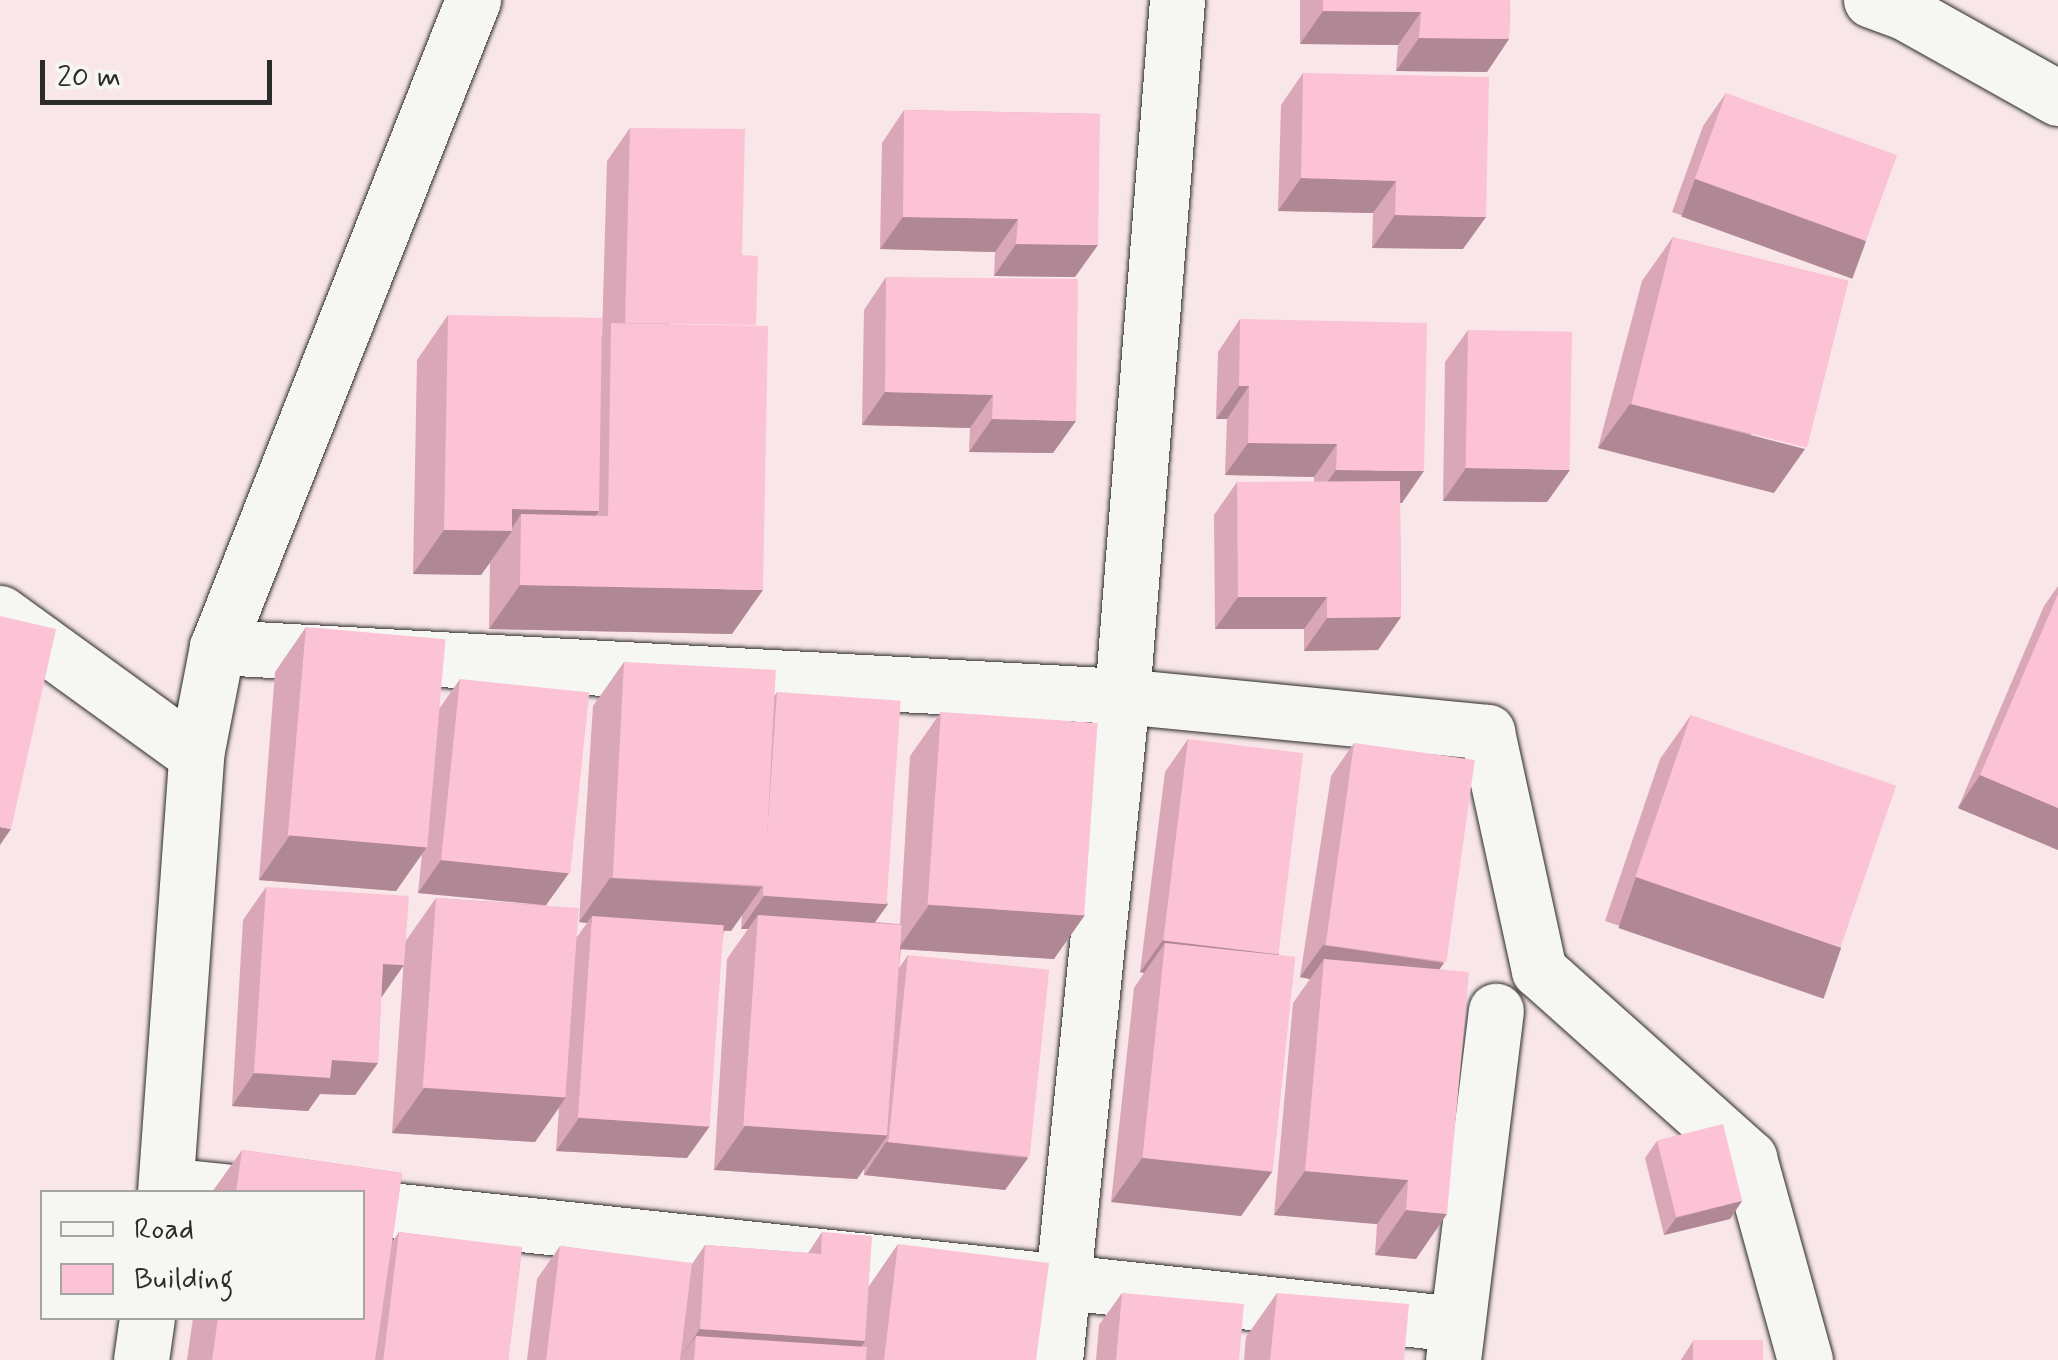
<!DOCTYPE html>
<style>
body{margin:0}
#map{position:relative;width:2058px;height:1360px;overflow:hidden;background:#f8e6e9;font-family:Mynerve,sans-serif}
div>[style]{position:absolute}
.roads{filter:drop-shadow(0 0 2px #2b2b2b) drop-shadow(0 0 2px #2b2b2b)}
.street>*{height:55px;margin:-27.5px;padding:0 27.5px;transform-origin:27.5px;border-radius:27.5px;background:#f6f6f2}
.wall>*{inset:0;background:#d9a7b7}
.shaded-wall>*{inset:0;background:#b08895;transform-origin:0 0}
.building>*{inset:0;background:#fcc2d5;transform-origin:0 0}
span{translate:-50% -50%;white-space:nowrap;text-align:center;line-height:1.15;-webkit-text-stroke:10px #f6f6f2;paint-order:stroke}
.legend{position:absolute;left:40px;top:1190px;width:325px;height:130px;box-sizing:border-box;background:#f6f6f2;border:2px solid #a5a5a2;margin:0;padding:12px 18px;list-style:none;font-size:30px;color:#2b2b2b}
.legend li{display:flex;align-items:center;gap:20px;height:50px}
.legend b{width:50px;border:2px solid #a5a5a2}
.scale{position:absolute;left:40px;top:60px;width:232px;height:45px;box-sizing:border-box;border:5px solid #2b2b2b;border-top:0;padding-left:12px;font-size:30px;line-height:35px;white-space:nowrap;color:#2b2b2b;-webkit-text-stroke:8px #f6f6f2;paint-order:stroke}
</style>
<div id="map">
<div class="roads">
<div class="street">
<i style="left:1871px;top:0;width:37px;rotate:20deg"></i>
<i style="left:1906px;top:13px;width:174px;rotate:29.2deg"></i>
<i style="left:0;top:613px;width:242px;rotate:35.9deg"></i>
<i style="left:217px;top:647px;width:906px;rotate:3.1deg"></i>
<i style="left:1122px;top:696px;width:367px;rotate:5.6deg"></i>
<i style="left:1487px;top:732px;width:244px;rotate:77.7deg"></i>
<i style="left:1539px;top:970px;width:282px;rotate:41.8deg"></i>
<i style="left:1749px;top:1158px;width:210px;rotate:74.5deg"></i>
<i style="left:166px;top:1185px;width:65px;rotate:6.1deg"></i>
<i style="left:165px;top:1192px;width:438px;rotate:-85.9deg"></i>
<i style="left:196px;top:755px;width:110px;rotate:-79deg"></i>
<i style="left:217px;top:647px;width:696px;rotate:-68.41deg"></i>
<i style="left:362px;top:1207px;width:1101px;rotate:6.1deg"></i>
<i style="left:141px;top:1360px;width:42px;rotate:-81.9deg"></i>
<i style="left:1055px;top:1360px;width:667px;rotate:-84.24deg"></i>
<i style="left:1122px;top:696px;width:698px;rotate:-85.48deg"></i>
<i style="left:1453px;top:1360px;width:352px;rotate:-83deg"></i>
</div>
</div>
<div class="wall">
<i style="clip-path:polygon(1300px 0,1510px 0,1509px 39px,1487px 72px,1396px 71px,1398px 45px,1300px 44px)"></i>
<i style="clip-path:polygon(1303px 73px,1463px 249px,1372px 248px,1373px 213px,1278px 211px,1281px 105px)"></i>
<i style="clip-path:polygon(1726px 93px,1866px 240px,1843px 272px,1672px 212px,1703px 126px)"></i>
<i style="clip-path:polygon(904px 110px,1100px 114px,1075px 277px,994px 276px,995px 252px,880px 249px,882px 143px)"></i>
<i style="clip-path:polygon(630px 128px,732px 634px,489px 629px,490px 563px,481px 575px,413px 574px,417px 360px,448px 315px,602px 336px,607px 161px)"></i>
<i style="clip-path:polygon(1673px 237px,1774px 493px,1598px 448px,1642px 281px)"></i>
<i style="clip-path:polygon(886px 277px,1053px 453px,969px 452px,970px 428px,862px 425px,864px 310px)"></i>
<i style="clip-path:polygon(1240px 319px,1402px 503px,1400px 503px,1401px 617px,1378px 650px,1304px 651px,1304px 629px,1215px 629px,1214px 515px,1237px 482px,1314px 482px,1314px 477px,1225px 475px,1227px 419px,1216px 419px,1218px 352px)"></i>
<i style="clip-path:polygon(1468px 330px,1547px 502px,1443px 501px,1445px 362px)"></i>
<i style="clip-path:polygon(2058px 586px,2058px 850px,1958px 808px,2044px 606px)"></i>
<i style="clip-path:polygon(306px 627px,439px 709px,460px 679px,569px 873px,546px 905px,577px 937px,587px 923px,579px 922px,593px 706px,624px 662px,775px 695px,777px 692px,888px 904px,875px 922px,900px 924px,910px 756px,941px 712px,1054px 959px,901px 949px,899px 968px,908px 955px,1028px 1158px,1005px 1190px,864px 1175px,864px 1169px,857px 1179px,714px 1170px,727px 959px,748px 929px,741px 929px,742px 915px,731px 931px,724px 931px,687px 1158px,556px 1151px,559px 1108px,535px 1142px,392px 1133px,404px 958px,381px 997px,378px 1063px,355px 1095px,320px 1094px,308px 1111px,232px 1106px,243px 920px,266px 887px,405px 942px,436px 898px,541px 905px,418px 893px,422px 854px,396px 891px,259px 880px,275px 672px)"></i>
<i style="clip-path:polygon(1691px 715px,1811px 990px,1605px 921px,1660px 759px)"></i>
<i style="clip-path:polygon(1188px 739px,1279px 954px,1278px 956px,1272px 1172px,1241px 1216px,1111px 1202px,1134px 988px,1144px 973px,1140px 972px,1165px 772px)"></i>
<i style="clip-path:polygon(1354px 743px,1444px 963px,1439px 969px,1416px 1259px,1375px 1255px,1377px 1224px,1274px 1215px,1293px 1003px,1310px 979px,1300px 977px,1331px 776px)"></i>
<i style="clip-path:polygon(1657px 1141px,1742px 1201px,1730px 1219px,1664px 1235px,1645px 1158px)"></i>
<i style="clip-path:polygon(242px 1150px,402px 1173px,392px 1242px,399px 1232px,522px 1248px,508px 1360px,187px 1360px,193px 1318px,362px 1318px,362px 1192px,212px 1192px)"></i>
<i style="clip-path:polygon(822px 1232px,869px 1286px,898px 1244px,1036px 1360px,527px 1360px,537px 1279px,560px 1246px,692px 1264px,705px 1245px,808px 1253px)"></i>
<i style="clip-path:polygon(1122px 1293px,1239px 1360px,1096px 1360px,1099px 1325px)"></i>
<i style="clip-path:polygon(1277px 1293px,1404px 1360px,1244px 1360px,1246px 1337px)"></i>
<i style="clip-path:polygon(1693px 1341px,1763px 1360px,1681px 1360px)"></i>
</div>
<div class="shaded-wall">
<i style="clip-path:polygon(1323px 11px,1421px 12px,1398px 45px,1300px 44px)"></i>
<i style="clip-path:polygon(1419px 38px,1509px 39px,1487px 72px,1396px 71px)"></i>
<i style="clip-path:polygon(1301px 178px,1396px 181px,1373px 213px,1278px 211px)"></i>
<i style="left:1695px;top:179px;width:182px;height:40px;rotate:20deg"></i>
<i style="clip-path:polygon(1395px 215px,1486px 217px,1463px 249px,1372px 248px)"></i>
<i style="clip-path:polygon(903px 217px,1018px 219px,995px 252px,880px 249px)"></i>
<i style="clip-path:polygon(1016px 244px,1098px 245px,1075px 277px,994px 276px)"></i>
<i style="clip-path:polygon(1239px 386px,1249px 386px,1227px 419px,1216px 419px)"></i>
<i style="clip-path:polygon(885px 392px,993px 395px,970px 428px,862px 425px)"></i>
<i style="clip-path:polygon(1630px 404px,1805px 449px,1774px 493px,1598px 448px)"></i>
<i style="clip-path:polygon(992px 419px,1076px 421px,1053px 453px,969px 452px)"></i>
<i style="clip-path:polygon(1248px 443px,1337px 444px,1314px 477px,1225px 475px)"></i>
<i style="clip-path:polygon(1466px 468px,1570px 470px,1547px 502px,1443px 501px)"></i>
<i style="clip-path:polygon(1336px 470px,1424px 471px,1402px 503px,1313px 502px)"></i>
<i style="clip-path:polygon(512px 509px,599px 511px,568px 555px,521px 514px,510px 531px,512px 531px,481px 575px,413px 574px,444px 530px)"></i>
<i style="clip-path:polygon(520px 585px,763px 590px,732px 634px,489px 629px)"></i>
<i style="clip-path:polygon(1238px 597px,1327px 597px,1304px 629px,1215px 629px)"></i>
<i style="clip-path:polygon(1401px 617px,1378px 650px,1304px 651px,1327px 618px)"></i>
<i style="clip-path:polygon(1980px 775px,2058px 808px,2058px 850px,1958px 808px)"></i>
<i style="clip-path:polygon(0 827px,11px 829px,0 845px)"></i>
<i style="clip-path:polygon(290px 835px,427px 847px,396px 891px,259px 880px)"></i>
<i style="clip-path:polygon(441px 860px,569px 873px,546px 905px,418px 893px)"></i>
<i style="left:1636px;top:877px;width:217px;height:54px;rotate:19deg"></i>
<i style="clip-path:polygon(610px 878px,762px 887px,731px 931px,591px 923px,592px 916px,587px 923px,579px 922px)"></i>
<i style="clip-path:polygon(764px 896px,888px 904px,865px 936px,758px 915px,748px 929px,741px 929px)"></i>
<i style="clip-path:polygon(929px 905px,1085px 915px,1054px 959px,898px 949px)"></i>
<i style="clip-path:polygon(1163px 940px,1279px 954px,1256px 986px,1165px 943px,1144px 973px,1140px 972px)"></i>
<i style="clip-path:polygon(1323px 945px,1444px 963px,1421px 995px,1324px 959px,1310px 979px,1300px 977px)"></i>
<i style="clip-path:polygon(383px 964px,404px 965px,381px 998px)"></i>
<i style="clip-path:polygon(332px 1060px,378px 1063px,355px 1095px,320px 1094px,308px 1111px,232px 1106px,254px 1073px)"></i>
<i style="clip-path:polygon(424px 1088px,566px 1097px,535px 1142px,392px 1133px)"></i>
<i style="clip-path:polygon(579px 1118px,710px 1126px,687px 1158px,556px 1151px)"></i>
<i style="clip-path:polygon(745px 1126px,888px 1135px,857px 1179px,714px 1170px)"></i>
<i style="clip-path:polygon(886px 1142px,1028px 1158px,1005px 1190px,864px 1175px)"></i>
<i style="clip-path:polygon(1142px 1158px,1272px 1172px,1241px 1216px,1111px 1202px)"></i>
<i style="clip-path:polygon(1305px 1171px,1408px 1180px,1377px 1224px,1274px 1215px)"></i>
<i style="clip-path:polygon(1742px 1201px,1730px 1219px,1664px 1235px,1676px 1218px)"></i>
<i style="clip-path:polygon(1406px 1210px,1447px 1214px,1416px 1259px,1375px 1255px)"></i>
<i style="clip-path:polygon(700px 1329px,865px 1341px,852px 1360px,696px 1336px,678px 1360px)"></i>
</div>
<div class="building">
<i style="clip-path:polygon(1323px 0,1510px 0,1509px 39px,1419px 38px,1421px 12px,1323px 11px)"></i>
<i style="clip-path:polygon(1303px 73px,1489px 77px,1486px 217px,1395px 215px,1396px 181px,1301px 178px)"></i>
<i style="left:1726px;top:93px;width:182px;height:91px;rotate:20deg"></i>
<i style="clip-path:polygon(904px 110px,1100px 114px,1098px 245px,1016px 244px,1018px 219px,903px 217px)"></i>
<i style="clip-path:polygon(630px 128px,745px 129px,742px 255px,758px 256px,756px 325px,625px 323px)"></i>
<i style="left:1673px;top:237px;width:181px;height:172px;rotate:14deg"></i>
<i style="clip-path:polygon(886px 277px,1078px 279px,1076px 421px,992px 419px,993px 395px,885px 392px)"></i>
<i style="clip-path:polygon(448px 315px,602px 318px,599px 511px,512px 509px,512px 531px,444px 530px)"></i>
<i style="clip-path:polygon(1240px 319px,1427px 323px,1424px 471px,1336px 470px,1337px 444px,1248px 443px,1249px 386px,1239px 386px)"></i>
<i style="clip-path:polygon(611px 323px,768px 326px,763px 590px,520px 585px,521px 514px,608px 516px)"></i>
<i style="left:1468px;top:330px;width:104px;height:138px;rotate:1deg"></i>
<i style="clip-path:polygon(1400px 481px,1401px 617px,1327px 618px,1327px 597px,1238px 597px,1237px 482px)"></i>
<i style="clip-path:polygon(2058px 594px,2058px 808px,1980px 775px)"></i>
<i style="clip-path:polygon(0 616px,56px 629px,11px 829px,0 827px)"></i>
<i style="left:306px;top:627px;width:140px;height:209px;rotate:5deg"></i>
<i style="left:624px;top:662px;width:152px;height:216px;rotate:3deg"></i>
<i style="left:460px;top:679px;width:130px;height:182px;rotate:6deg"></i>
<i style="left:777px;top:692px;width:124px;height:204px;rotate:4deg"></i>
<i style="left:941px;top:712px;width:157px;height:193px;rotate:4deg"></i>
<i style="left:1691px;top:715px;width:217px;height:171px;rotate:19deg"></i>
<i style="left:1188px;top:739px;width:116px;height:203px;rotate:7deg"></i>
<i style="left:1354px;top:743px;width:122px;height:204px;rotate:8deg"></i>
<i style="clip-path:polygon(266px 887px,409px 896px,404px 965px,383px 964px,378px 1063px,332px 1060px,330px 1078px,254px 1073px)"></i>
<i style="left:436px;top:898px;width:143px;height:190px;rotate:4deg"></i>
<i style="left:758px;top:915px;width:144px;height:211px;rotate:4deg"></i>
<i style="left:592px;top:916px;width:132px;height:202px;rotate:4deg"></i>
<i style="left:1165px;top:943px;width:131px;height:216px;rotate:6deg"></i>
<i style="left:908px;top:955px;width:142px;height:188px;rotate:6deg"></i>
<i style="clip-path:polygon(1324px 959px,1469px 972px,1447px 1214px,1406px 1210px,1408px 1180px,1305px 1171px)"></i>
<i style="left:1723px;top:1124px;width:79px;height:68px;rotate:76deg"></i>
<i style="clip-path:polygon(242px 1150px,402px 1173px,375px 1360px,212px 1360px,218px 1318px,362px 1318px,362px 1192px,236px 1192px)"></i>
<i style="left:399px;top:1232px;width:124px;height:129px;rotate:7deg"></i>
<i style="clip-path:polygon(822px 1232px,872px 1236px,865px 1341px,700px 1329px,705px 1245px,821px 1254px)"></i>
<i style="clip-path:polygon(898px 1244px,1049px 1263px,1036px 1360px,884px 1360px)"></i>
<i style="clip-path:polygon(560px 1246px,692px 1263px,680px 1360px,546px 1360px)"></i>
<i style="clip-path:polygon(1122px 1293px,1244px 1304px,1239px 1360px,1116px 1360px)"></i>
<i style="clip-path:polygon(1277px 1293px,1409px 1304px,1404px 1360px,1270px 1360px)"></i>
<i style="clip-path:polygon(696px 1336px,867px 1347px,866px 1360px,694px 1360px)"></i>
<i style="left:1763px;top:1340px;width:20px;height:70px;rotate:90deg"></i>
</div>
<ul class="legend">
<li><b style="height:12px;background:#f6f6f2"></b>Road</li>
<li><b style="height:28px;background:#fcc2d5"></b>Building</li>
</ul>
<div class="scale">20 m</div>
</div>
